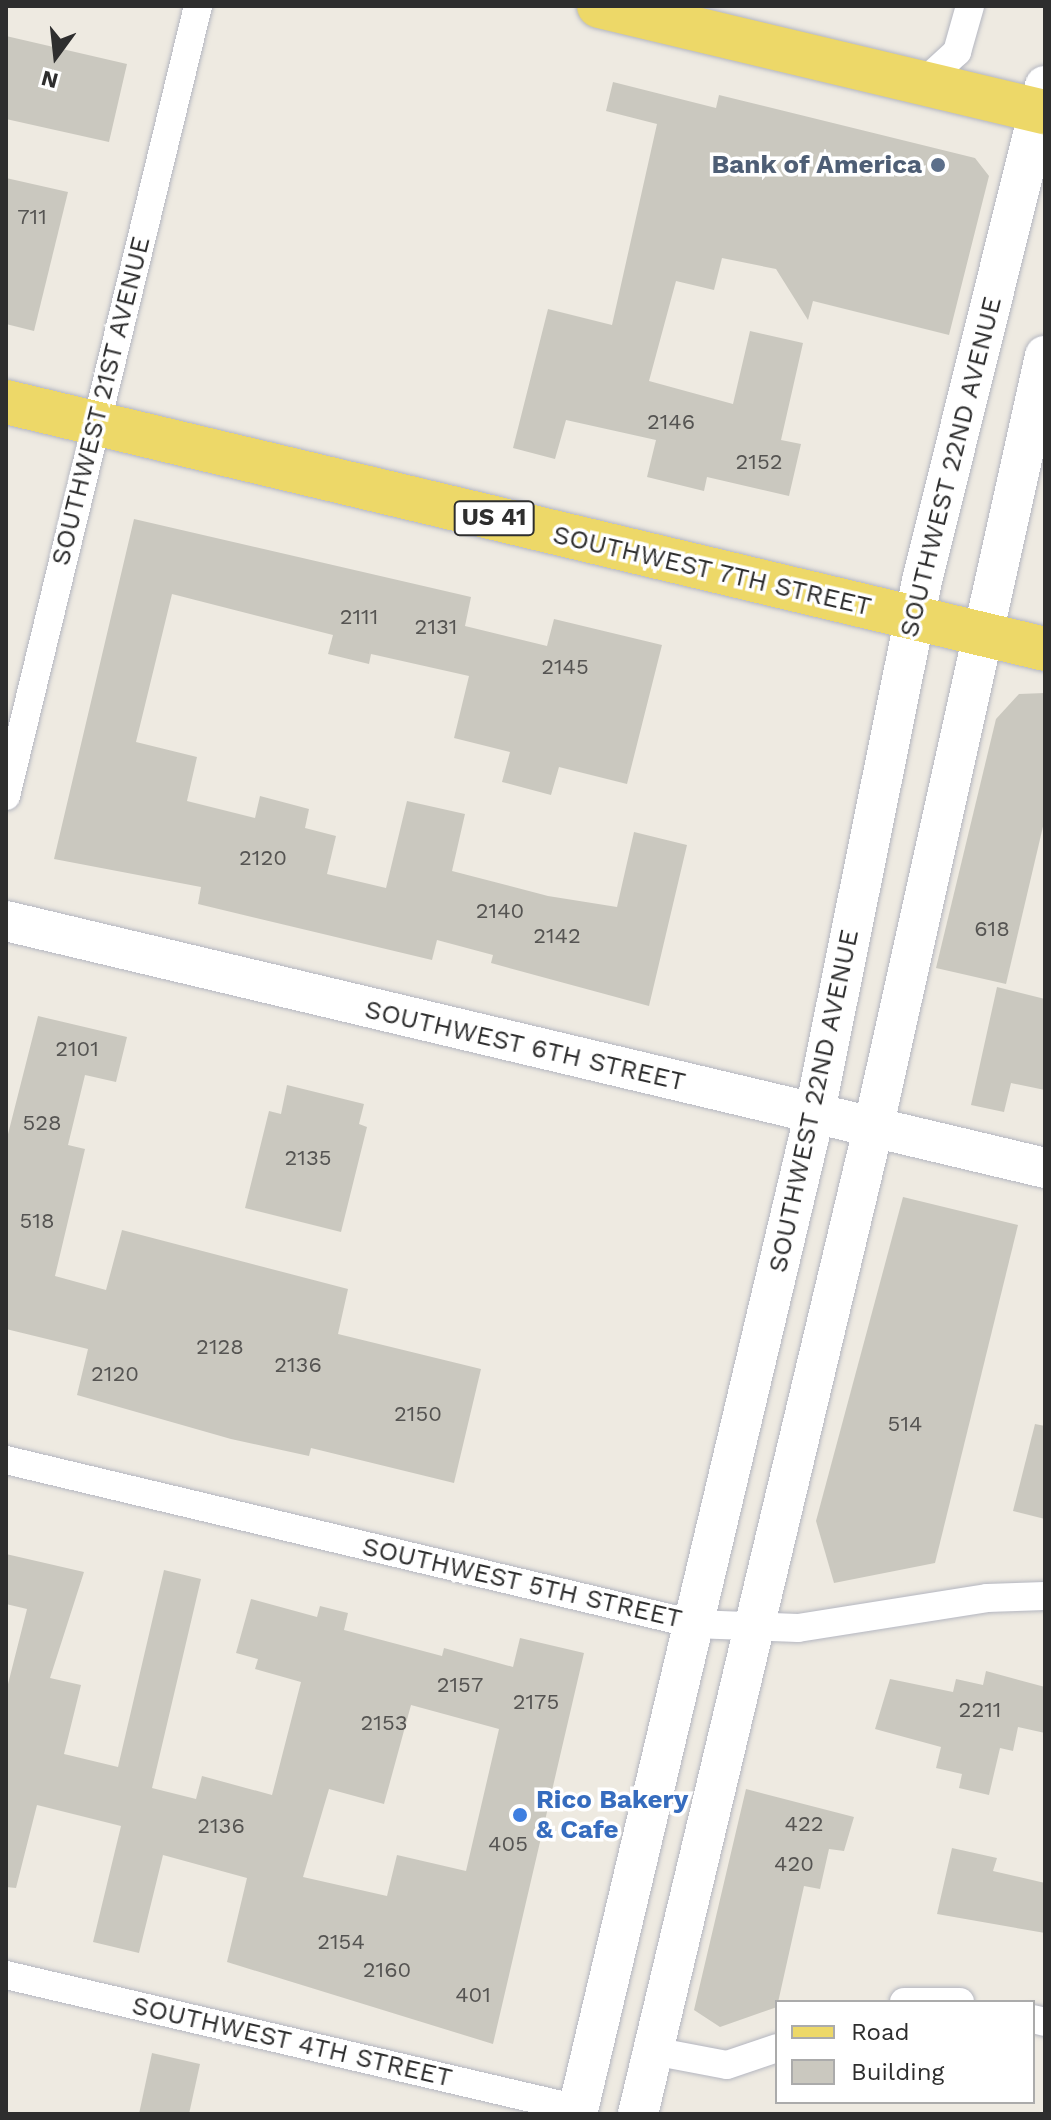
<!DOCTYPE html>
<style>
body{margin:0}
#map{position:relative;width:1051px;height:2120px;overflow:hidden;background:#eeeae1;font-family:"Work Sans",sans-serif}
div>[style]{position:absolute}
.building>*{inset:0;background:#cac8bf}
.roads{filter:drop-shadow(0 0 2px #b4b6c0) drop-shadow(0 0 2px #b4b6c0)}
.street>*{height:28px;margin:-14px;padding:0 14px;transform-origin:14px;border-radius:14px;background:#fff}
.secondary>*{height:40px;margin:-20px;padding:0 20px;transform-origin:20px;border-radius:20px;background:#fff}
.primary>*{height:44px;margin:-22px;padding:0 22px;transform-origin:22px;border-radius:22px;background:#edd868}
.dots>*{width:22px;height:22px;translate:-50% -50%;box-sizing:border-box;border:4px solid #fff;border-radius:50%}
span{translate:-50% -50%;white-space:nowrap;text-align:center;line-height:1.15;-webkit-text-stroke:7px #fff;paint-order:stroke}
.number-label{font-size:22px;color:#555452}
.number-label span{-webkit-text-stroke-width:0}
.shield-label span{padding:2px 6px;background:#fff;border:2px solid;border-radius:6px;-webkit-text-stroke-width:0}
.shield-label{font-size:24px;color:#2e2e2e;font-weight:700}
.service-label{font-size:26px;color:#4e5e75;font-weight:700}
.right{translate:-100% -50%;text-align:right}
.street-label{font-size:26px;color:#2e2e2e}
.shop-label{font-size:26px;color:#366cbe;font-weight:700}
.left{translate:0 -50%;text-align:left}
.frame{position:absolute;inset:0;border:8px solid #2e2e2e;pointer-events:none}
.legend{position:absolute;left:775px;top:2000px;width:260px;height:104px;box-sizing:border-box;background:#fff;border:2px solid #ababab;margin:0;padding:10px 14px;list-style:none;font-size:24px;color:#2e2e2e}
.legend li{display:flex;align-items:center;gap:16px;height:40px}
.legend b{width:40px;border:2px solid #ababab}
.north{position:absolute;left:16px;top:16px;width:80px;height:80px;-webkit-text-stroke:6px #fff;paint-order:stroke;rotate:195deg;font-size:22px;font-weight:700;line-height:32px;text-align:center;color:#2e2e2e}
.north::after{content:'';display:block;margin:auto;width:28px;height:36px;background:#2e2e2e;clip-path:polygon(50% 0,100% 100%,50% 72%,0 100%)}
</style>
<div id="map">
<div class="building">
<i style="clip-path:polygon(6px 36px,127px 64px,109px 142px,6px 119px)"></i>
<i style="clip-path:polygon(613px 82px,716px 108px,719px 95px,975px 158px,989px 176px,949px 335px,813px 301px,808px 320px,776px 269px,722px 258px,714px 290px,676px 281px,649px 381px,733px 404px,750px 331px,803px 343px,781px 440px,801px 444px,789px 496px,707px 477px,704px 491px,647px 477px,656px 440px,566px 420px,555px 459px,513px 448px,548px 309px,612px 325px,657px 124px,606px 111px)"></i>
<i style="clip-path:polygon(6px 178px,68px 192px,34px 331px,6px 324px)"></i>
<i style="clip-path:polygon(134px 519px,471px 597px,465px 626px,547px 646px,554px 619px,662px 645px,627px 784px,559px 767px,551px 795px,502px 782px,510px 752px,454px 738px,469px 676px,371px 654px,369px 664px,328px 654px,333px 635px,172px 594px,136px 742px,197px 757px,187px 801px,255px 818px,260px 796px,309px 809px,305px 828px,336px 836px,327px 874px,386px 888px,407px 801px,465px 814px,452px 871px,548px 896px,617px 907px,634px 832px,687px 845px,649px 1006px,491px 963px,493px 955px,437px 940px,432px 960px,198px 904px,201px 887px,54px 859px)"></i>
<i style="clip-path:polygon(1045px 693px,1045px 818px,1006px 984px,936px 968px,996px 719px,1019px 694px)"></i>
<i style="clip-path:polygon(997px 987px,1045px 999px,1045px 1090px,1011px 1083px,1004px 1112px,971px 1105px)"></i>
<i style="clip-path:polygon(38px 1016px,127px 1037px,116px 1082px,85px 1075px,68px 1145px,85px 1149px,55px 1276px,106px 1290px,122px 1230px,348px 1289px,338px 1334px,481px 1369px,454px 1483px,311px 1448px,309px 1456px,231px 1439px,77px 1395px,88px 1349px,6px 1329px,6px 1142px)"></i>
<i style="clip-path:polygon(287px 1085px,364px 1104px,359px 1124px,367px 1127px,341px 1232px,245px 1208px,269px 1111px,281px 1114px)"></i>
<i style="clip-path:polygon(903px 1197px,1018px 1225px,935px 1563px,834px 1583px,816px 1521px)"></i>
<i style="clip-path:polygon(1035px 1424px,1045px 1426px,1045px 1519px,1013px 1511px)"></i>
<i style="clip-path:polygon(evenodd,6px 1554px,84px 1572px,50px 1678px,81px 1685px,64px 1754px,118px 1767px,164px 1570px,201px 1579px,152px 1788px,196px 1799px,202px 1776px,272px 1795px,301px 1682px,255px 1669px,258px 1659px,236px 1653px,251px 1599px,317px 1617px,320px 1606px,348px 1613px,344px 1630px,442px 1656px,444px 1648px,513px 1667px,520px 1638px,584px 1653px,493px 2044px,227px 1962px,247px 1878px,163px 1855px,139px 1953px,93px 1942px,121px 1826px,37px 1805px,16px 1888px,6px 1887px,6px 1692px,27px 1609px,6px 1604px,6px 1554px,411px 1705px,499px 1729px,466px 1871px,397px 1855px,387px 1896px,303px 1877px,329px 1789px,384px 1804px,411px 1705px)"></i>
<i style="clip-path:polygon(986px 1671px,1045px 1687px,1045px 1733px,1018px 1727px,1013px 1751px,1000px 1748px,989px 1795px,959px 1788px,962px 1774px,936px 1768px,941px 1747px,875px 1729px,890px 1679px,953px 1692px,956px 1679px,983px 1685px)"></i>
<i style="clip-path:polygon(746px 1789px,854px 1817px,844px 1851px,829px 1849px,820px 1889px,804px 1886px,777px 2007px,720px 2027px,694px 2010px)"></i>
<i style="clip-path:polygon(952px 1848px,997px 1858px,993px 1871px,1045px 1883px,1045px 1933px,937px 1914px)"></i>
<i style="clip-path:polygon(152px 2053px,200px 2064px,189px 2114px,139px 2114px)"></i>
</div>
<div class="roads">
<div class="street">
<i style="left:924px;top:82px;width:45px;rotate:-42.3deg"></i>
<i style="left:957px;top:52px;width:48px;rotate:-74.2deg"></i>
<i style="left:6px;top:796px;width:813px;rotate:-76.34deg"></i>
<i style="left:6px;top:1460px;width:707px;rotate:13.41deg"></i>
<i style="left:694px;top:1624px;width:104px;rotate:2.2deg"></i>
<i style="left:798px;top:1628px;width:191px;rotate:-9deg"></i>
<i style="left:987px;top:1598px;width:58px;rotate:-2deg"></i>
<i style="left:6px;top:1975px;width:587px;rotate:13.18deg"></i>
<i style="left:904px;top:2002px;width:56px"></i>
<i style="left:1033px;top:2019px;width:12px;rotate:14deg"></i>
<i style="left:653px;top:2051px;width:75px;rotate:10.7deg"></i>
<i style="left:727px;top:2065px;width:53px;rotate:-18.8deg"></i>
</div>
<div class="secondary">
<i style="left:6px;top:921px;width:1068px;rotate:13.37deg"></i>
<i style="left:577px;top:2114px;width:1026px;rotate:-76.64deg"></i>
<i style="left:814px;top:1116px;width:546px;rotate:-78.59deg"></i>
<i style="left:922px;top:581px;width:510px;rotate:-76.05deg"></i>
<i style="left:638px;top:2114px;width:1013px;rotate:-76.58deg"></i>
<i style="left:873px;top:1129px;width:792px;rotate:-77.46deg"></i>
</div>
<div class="primary">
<i style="left:599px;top:6px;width:458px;rotate:13.4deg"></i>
<i style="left:6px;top:402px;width:1068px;rotate:13.37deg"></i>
</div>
</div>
<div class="dots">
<i style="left:938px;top:165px;background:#5c6f8a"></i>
<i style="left:520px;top:1815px;background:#3f7fe0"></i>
</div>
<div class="number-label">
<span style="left:32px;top:217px">711</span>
<span style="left:671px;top:422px">2146</span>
<span style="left:759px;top:462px">2152</span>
<span style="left:359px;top:617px">2111</span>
<span style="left:436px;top:627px">2131</span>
<span style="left:565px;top:667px">2145</span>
<span style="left:263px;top:858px">2120</span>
<span style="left:500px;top:911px">2140</span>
<span style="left:992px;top:929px">618</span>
<span style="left:557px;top:936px">2142</span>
<span style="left:77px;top:1049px">2101</span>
<span style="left:42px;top:1123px">528</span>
<span style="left:308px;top:1158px">2135</span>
<span style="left:37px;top:1221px">518</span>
<span style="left:220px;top:1347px">2128</span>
<span style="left:298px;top:1365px">2136</span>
<span style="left:115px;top:1374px">2120</span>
<span style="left:418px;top:1414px">2150</span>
<span style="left:905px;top:1424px">514</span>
<span style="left:460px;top:1685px">2157</span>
<span style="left:536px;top:1702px">2175</span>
<span style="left:980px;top:1710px">2211</span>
<span style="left:384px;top:1723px">2153</span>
<span style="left:804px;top:1824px">422</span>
<span style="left:221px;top:1826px">2136</span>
<span style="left:508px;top:1844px">405</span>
<span style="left:794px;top:1864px">420</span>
<span style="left:341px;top:1942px">2154</span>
<span style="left:387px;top:1970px">2160</span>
<span style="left:473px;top:1995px">401</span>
</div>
<div class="shield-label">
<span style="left:494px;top:518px">US 41</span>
</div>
<div class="service-label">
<span class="right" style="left:922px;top:165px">Bank of America</span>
</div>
<div class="street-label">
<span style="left:101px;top:401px;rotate:-76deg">SOUTHWEST 21ST AVENUE</span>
<span style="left:951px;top:467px;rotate:-76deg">SOUTHWEST 22ND AVENUE</span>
<span style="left:712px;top:571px;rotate:13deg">SOUTHWEST 7TH STREET</span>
<span style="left:525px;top:1046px;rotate:13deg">SOUTHWEST 6TH STREET</span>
<span style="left:814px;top:1101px;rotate:-78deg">SOUTHWEST 22ND AVENUE</span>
<span style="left:522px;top:1583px;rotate:13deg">SOUTHWEST 5TH STREET</span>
<span style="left:292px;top:2042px;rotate:13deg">SOUTHWEST 4TH STREET</span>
</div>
<div class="shop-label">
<span class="left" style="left:536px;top:1815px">Rico Bakery<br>&amp; Cafe</span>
</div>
<div class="frame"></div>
<ul class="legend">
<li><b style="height:10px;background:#edd868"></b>Road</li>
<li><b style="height:22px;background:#cac8bf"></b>Building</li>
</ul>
<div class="north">N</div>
</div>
